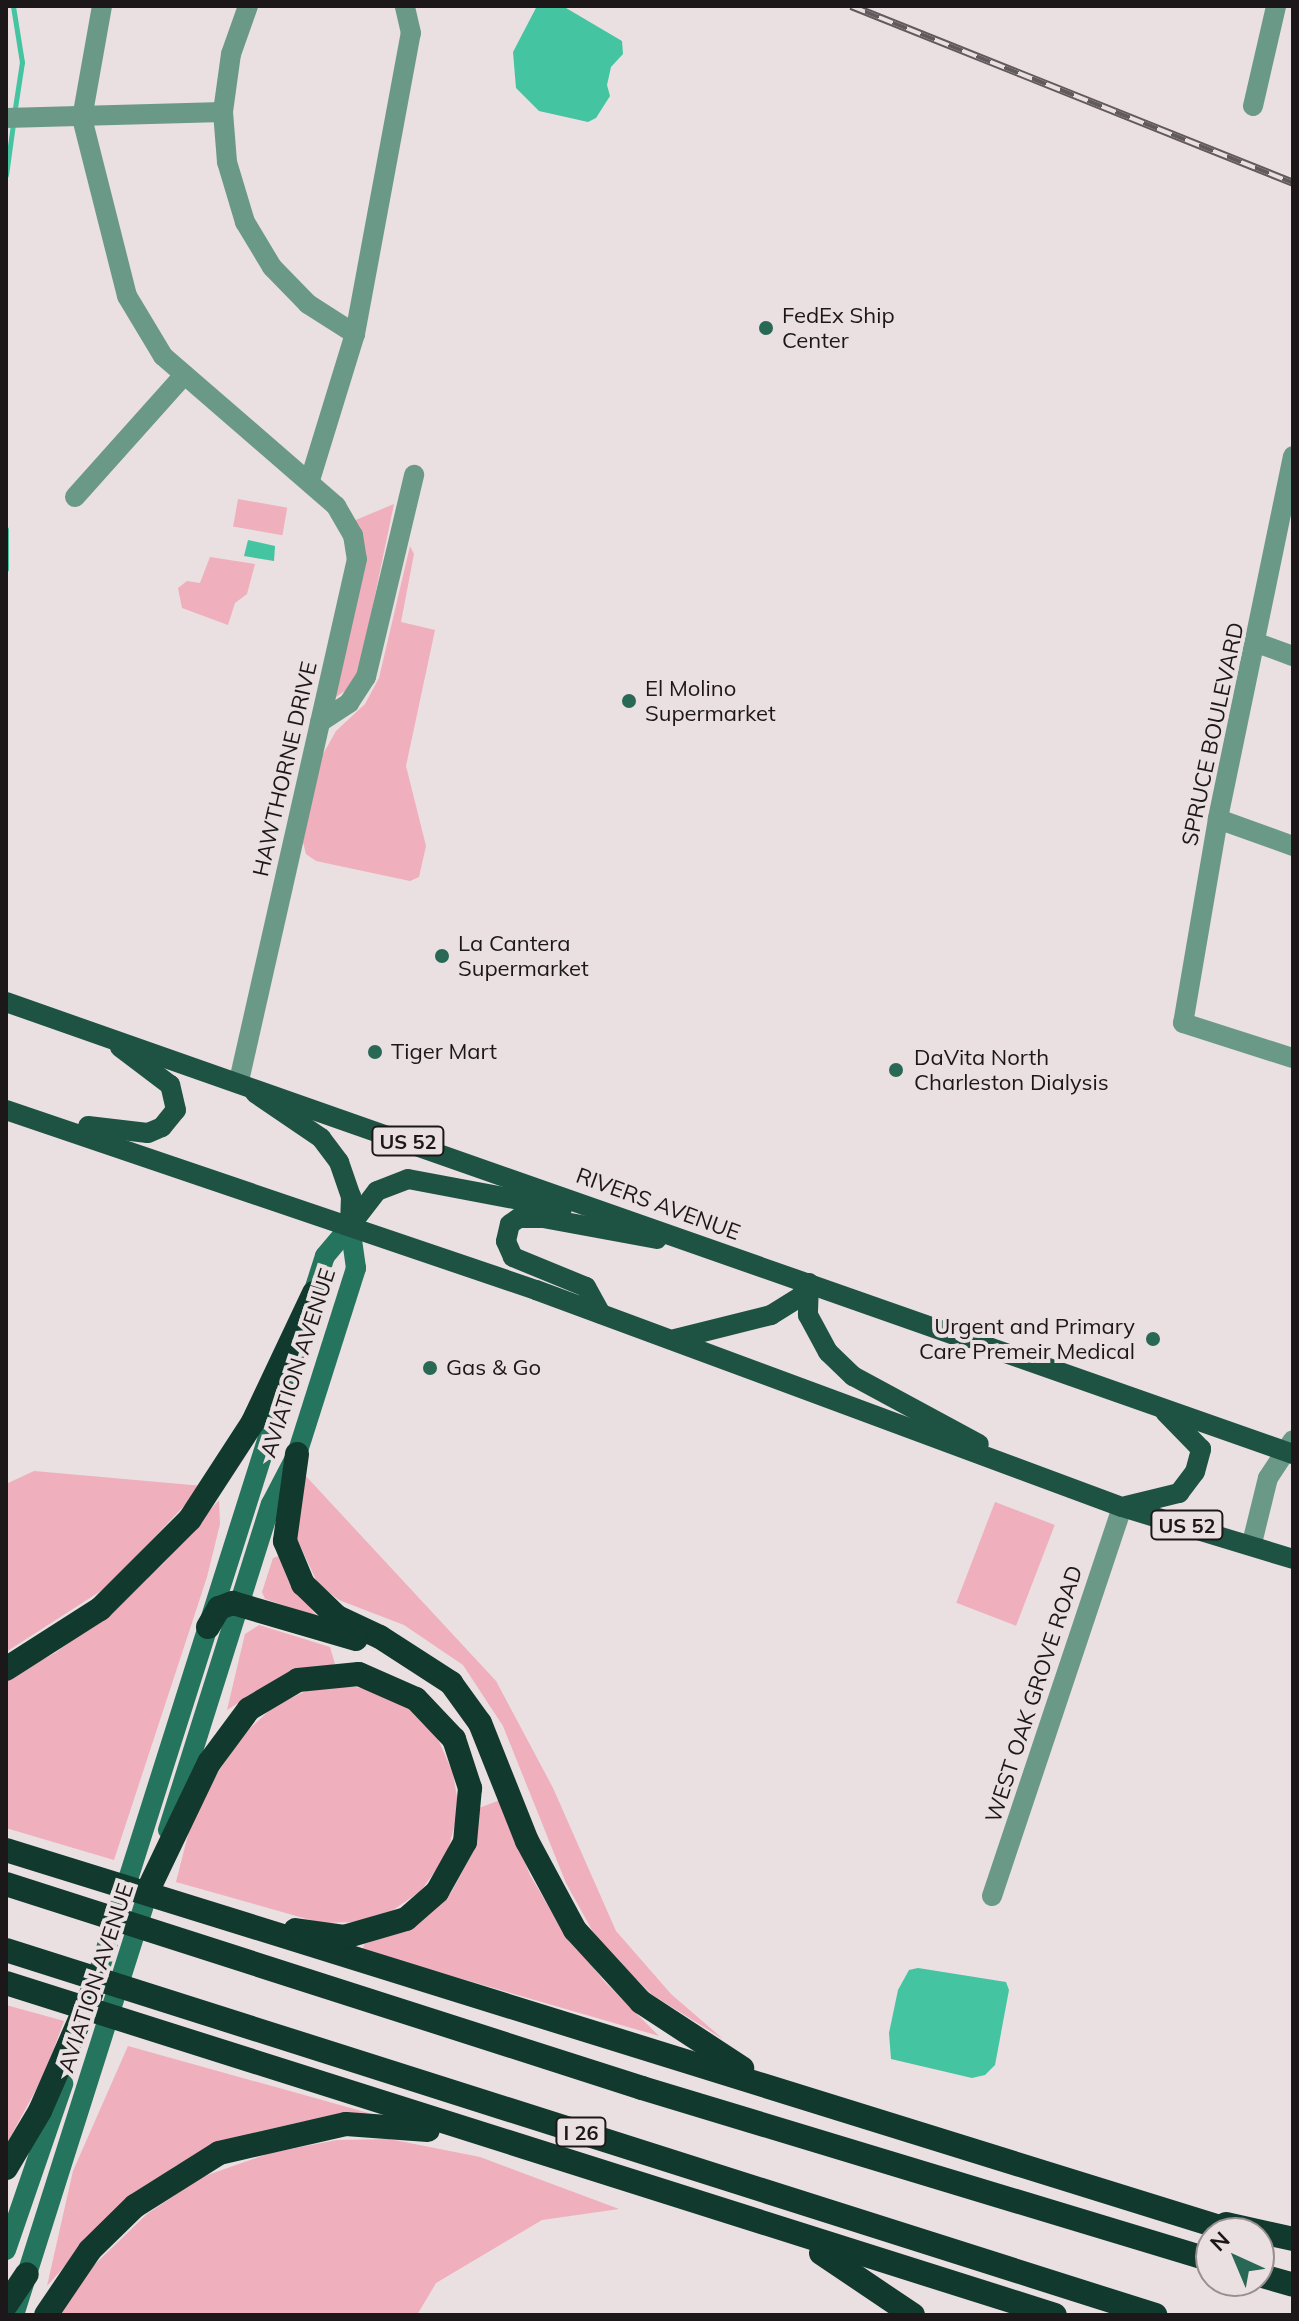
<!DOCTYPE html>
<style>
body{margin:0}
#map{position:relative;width:1299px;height:2321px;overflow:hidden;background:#eadfe1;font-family:Mulish,sans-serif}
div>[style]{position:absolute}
.green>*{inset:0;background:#efafbc;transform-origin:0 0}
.water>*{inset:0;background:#44c4a0}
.stream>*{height:5px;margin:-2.5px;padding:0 2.5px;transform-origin:2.5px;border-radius:2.5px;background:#44c4a0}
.street>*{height:20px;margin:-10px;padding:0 10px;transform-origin:10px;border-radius:10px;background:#6b9988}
.secondary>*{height:20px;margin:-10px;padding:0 10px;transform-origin:10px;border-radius:10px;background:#25745e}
.primary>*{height:20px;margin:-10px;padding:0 10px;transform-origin:10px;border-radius:10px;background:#1e5344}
.highway>*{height:24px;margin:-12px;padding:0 12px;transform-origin:12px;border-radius:12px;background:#11392d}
.rail>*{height:8px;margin-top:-4px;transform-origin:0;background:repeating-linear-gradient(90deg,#eadfe1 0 15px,#625b5d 0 30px);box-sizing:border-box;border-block:2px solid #625b5d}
.dots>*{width:22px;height:22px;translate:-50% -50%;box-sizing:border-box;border:4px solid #eadfe1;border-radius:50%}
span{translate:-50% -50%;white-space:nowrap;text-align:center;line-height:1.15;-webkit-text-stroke:8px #eadfe1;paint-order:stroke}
.shield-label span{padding:2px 6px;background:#eadfe1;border:2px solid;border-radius:6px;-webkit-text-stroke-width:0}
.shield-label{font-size:20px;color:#1c1819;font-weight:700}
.poi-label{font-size:22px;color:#1c1819}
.left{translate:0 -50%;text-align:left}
.right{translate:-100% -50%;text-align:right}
.street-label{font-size:22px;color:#1c1819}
.frame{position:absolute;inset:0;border:8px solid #1c1819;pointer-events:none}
.north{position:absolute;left:1195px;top:2217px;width:80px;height:80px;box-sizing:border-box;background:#eadfe1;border:2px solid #988f91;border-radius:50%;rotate:316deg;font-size:22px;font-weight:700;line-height:32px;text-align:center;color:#1c1819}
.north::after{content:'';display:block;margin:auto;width:28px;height:36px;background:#296855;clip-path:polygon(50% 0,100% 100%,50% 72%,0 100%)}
</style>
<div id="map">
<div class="green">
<i style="left:238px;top:499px;width:50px;height:28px;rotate:10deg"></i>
<i style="clip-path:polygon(394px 504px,360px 667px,349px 688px,336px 697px,351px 522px)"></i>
<i style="clip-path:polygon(410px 546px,414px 554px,401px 622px,435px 630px,406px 766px,426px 846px,419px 877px,410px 881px,316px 861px,306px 854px,303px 842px,322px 756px,336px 731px,365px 704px,379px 678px)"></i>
<i style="clip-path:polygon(210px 557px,255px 564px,247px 594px,235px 603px,228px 625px,182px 608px,178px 588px,187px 581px,200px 583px)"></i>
<i style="clip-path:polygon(34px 1471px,203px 1486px,107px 1587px,6px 1652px,6px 1484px)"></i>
<i style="clip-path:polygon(303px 1473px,496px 1681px,553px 1788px,616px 1931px,671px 1994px,723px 2039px,651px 1994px,598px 1941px,566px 1883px,503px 1726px,463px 1665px,404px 1625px,339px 1600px,318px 1584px,296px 1537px)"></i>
<i style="clip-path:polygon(219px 1500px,220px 1524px,207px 1577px,114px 1860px,6px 1828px,6px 1679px,55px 1653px,107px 1615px,164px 1563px)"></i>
<i style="left:995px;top:1502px;width:64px;height:108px;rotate:21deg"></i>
<i style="clip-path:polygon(279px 1556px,289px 1582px,317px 1616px,265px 1599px,262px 1592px,273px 1558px)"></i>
<i style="clip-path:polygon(259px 1625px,330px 1647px,335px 1664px,282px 1676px,227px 1710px,245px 1634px)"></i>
<i style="clip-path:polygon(350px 1686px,380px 1692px,411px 1710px,437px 1737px,453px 1773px,459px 1809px,447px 1854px,421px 1891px,393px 1910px,356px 1922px,321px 1923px,176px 1882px,189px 1831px,214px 1778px,244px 1734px,273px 1707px,310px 1689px)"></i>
<i style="clip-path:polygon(500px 1800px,530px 1875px,557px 1921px,604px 1981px,659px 2036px,363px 1950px,364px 1944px,407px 1930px,451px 1893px,474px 1850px,479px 1808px)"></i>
<i style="clip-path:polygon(6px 2005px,64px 2021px,44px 2075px,6px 2145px)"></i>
<i style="clip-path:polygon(128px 2046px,322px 2100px,379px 2116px,305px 2121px,257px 2132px,175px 2166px,103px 2223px,47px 2286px,73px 2171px)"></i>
<i style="clip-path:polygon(389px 2139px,480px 2157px,619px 2209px,542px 2220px,436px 2283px,417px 2315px,58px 2315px,91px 2268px,147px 2214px,202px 2177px,270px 2153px,337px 2140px)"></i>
</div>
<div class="water">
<i style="clip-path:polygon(537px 6px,566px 8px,622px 41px,623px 54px,611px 67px,607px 85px,610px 96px,596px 118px,588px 122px,539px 111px,516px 88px,513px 52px)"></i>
<i style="clip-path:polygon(248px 540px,275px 546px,274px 561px,244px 556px)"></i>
<i style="clip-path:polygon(918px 1968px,1006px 1982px,1009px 1990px,995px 2065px,985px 2075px,972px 2078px,891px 2059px,889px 2033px,898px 1990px,909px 1970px)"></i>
</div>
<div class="stream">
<i style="left:13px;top:6px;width:57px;rotate:80.9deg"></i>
<i style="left:22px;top:62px;width:53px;rotate:98.7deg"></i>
<i style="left:6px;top:175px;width:51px;rotate:-82.2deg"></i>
<i style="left:6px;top:529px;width:40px;rotate:90deg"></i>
</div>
<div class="street">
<i style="left:102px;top:6px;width:114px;rotate:100.1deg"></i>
<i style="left:82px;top:118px;width:184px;rotate:75.8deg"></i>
<i style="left:127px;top:296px;width:70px;rotate:59deg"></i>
<i style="left:163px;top:356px;width:229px;rotate:40.9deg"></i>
<i style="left:336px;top:506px;width:34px;rotate:60deg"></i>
<i style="left:353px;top:535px;width:24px;rotate:81deg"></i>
<i style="left:357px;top:559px;width:535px;rotate:102.74deg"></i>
<i style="left:248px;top:6px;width:51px;rotate:109.5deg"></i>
<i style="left:231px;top:54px;width:59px;rotate:97.9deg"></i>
<i style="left:223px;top:112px;width:50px;rotate:85.4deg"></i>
<i style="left:227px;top:162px;width:63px;rotate:73.3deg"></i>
<i style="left:245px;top:222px;width:52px;rotate:59deg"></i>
<i style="left:272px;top:267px;width:52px;rotate:45.8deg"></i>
<i style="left:308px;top:304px;width:56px;rotate:32.6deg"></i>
<i style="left:1253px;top:106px;width:103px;rotate:-77deg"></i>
<i style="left:6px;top:118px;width:217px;rotate:-1.6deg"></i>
<i style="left:1293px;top:456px;width:371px;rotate:101.7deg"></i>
<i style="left:1218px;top:819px;width:207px;rotate:99.7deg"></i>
<i style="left:1183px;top:1023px;width:115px;rotate:17.7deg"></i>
<i style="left:310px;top:480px;width:153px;rotate:-72.9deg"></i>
<i style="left:355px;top:334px;width:306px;rotate:-79.5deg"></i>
<i style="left:411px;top:33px;width:28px;rotate:-103deg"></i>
<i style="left:75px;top:497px;width:164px;rotate:-48.2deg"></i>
<i style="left:1257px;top:643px;width:38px;rotate:20deg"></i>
<i style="left:320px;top:722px;width:35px;rotate:-33deg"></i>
<i style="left:349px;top:703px;width:31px;rotate:-57deg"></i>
<i style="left:366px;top:677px;width:208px;rotate:-76.6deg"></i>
<i style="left:1218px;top:819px;width:80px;rotate:19.8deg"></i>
<i style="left:1252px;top:1543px;width:67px;rotate:-76.2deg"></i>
<i style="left:1268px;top:1478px;width:45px;rotate:-56.7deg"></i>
<i style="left:992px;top:1896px;width:410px;rotate:-71.5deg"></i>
</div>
<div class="secondary">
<i style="left:309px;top:1306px;width:52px;rotate:-72.3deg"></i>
<i style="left:325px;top:1256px;width:39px;rotate:-50deg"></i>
<i style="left:168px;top:1830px;width:342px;rotate:-72.5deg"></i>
<i style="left:271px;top:1504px;width:56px;rotate:-62.5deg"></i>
<i style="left:297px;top:1454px;width:195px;rotate:-72.4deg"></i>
<i style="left:356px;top:1268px;width:42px;rotate:-98.1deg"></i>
<i style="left:92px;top:1993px;width:672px;rotate:-72.43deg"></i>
<i style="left:6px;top:2250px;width:176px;rotate:-71deg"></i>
<i style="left:14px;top:2315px;width:456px;rotate:-72.4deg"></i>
</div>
<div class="primary">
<i style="left:6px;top:1002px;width:1364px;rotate:19.35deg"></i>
<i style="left:255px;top:1093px;width:80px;rotate:34.3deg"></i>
<i style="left:321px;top:1138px;width:30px;rotate:53deg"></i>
<i style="left:339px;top:1162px;width:36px;rotate:71deg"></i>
<i style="left:351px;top:1196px;width:30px;rotate:92deg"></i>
<i style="left:6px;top:1110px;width:560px;rotate:18.76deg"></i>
<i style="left:536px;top:1290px;width:625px;rotate:20.32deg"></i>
<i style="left:1122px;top:1507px;width:179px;rotate:16.9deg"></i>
<i style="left:88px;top:1126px;width:60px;rotate:6.7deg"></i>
<i style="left:148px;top:1133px;width:15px;rotate:-23deg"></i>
<i style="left:162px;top:1127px;width:22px;rotate:-51deg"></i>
<i style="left:176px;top:1110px;width:26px;rotate:-103deg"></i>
<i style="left:170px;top:1085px;width:63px;rotate:-142.8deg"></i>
<i style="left:350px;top:1226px;width:44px;rotate:-52.4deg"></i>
<i style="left:377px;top:1191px;width:33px;rotate:-21deg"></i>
<i style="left:408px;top:1179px;width:157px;rotate:10.7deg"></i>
<i style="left:809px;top:1283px;width:32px;rotate:92deg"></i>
<i style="left:808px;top:1315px;width:42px;rotate:61.6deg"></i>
<i style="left:828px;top:1352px;width:35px;rotate:44deg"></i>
<i style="left:853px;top:1376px;width:143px;rotate:28.4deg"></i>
<i style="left:601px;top:1314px;width:31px;rotate:-119deg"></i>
<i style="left:586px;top:1287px;width:79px;rotate:-157.7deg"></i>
<i style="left:513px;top:1257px;width:17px;rotate:-114deg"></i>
<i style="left:506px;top:1241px;width:17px;rotate:-77deg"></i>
<i style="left:510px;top:1224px;width:11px;rotate:-34deg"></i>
<i style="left:519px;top:1218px;width:24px"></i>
<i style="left:543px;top:1218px;width:116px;rotate:10.4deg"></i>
<i style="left:675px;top:1339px;width:99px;rotate:-14deg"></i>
<i style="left:771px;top:1315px;width:36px;rotate:-32deg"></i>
<i style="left:801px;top:1296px;width:15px;rotate:-58deg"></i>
<i style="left:1126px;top:1506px;width:55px;rotate:-13.8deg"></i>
<i style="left:1179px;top:1493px;width:26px;rotate:-53deg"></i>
<i style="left:1195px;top:1472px;width:24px;rotate:-75deg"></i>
<i style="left:1201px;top:1449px;width:52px;rotate:-134.2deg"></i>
</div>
<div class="highway">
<i style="left:297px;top:1454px;width:88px;rotate:97.9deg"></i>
<i style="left:285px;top:1541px;width:47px;rotate:67.3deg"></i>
<i style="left:303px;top:1584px;width:47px;rotate:44.1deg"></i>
<i style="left:337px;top:1617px;width:47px;rotate:24.9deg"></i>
<i style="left:380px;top:1637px;width:85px;rotate:32.9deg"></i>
<i style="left:451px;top:1683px;width:49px;rotate:54.1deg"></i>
<i style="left:480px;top:1723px;width:127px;rotate:68.3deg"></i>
<i style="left:527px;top:1841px;width:101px;rotate:61.7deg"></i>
<i style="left:575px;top:1930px;width:98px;rotate:47.5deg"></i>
<i style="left:641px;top:2002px;width:121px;rotate:33.2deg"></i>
<i style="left:208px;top:1627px;width:22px;rotate:-60deg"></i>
<i style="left:219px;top:1608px;width:15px;rotate:-20deg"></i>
<i style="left:233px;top:1603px;width:128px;rotate:16.3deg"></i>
<i style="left:6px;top:1669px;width:112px;rotate:-32.6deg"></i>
<i style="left:100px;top:1609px;width:127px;rotate:-45deg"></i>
<i style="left:190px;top:1519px;width:116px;rotate:-57deg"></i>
<i style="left:253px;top:1422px;width:143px;rotate:-64.7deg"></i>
<i style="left:6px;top:1850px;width:1291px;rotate:17.26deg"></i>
<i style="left:6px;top:1884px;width:668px;rotate:17.78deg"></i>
<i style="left:642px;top:2088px;width:594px;rotate:16.82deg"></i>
<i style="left:149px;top:1888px;width:139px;rotate:-64.4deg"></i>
<i style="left:209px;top:1763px;width:67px;rotate:-53.5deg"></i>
<i style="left:249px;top:1709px;width:57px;rotate:-30.6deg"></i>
<i style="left:298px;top:1680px;width:61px;rotate:-5.6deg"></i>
<i style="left:359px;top:1674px;width:62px;rotate:23.7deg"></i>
<i style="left:416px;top:1699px;width:55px;rotate:46.5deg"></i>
<i style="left:454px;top:1739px;width:52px;rotate:71.9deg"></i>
<i style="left:470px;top:1788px;width:54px;rotate:95.3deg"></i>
<i style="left:465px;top:1842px;width:57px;rotate:119.2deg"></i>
<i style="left:437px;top:1892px;width:41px;rotate:138.9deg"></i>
<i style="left:406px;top:1919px;width:65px;rotate:163.8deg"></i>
<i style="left:344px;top:1937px;width:49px;rotate:-171.9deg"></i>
<i style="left:6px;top:1950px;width:1206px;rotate:17.62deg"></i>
<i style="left:6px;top:1983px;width:1100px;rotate:17.56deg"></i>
<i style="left:6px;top:2168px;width:66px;rotate:-59.2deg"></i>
<i style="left:40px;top:2111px;width:128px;rotate:-66.4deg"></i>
<i style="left:1226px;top:2224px;width:69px;rotate:12.6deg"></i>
<i style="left:821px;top:2253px;width:111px;rotate:34deg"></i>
<i style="left:1259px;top:2275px;width:35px;rotate:16deg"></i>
<i style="left:6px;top:2305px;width:37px;rotate:-56deg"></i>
<i style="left:46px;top:2315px;width:78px;rotate:-55.9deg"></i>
<i style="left:90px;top:2250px;width:63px;rotate:-44.4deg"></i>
<i style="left:135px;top:2206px;width:99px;rotate:-32.2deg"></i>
<i style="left:219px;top:2153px;width:130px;rotate:-12.9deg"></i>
<i style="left:346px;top:2124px;width:82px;rotate:4.2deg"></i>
</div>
<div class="rail">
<i style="left:851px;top:6px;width:476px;rotate:21.8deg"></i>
</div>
<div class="dots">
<i style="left:766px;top:328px;background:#296855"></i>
<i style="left:629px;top:701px;background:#296855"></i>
<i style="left:442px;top:956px;background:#296855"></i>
<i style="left:375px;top:1052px;background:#296855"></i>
<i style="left:896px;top:1070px;background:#296855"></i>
<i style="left:1153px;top:1339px;background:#296855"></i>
<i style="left:430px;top:1368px;background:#296855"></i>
</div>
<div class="shield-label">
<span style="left:408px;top:1141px">US 52</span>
<span style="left:1187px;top:1525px">US 52</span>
<span style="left:581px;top:2132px">I 26</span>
</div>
<div class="poi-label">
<span class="left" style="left:782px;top:328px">FedEx Ship<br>Center</span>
<span class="left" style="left:645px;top:701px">El Molino<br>Supermarket</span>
<span class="left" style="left:458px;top:956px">La Cantera<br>Supermarket</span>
<span class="left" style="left:391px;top:1052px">Tiger Mart</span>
<span class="left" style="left:914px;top:1070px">DaVita North<br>Charleston Dialysis</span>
<span class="right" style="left:1135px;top:1339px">Urgent and Primary<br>Care Premeir Medical</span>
<span class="left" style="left:446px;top:1368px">Gas &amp; Go</span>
</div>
<div class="street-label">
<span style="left:1213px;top:734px;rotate:-78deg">SPRUCE BOULEVARD</span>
<span style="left:285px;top:769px;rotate:-77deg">HAWTHORNE DRIVE</span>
<span style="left:658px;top:1204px;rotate:20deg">RIVERS AVENUE</span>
<span style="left:298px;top:1363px;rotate:-72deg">AVIATION AVENUE</span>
<span style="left:1034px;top:1694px;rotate:-72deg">WEST OAK GROVE ROAD</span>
<span style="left:96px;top:1978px;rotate:-72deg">AVIATION AVENUE</span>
</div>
<div class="frame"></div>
<div class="north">N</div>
</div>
